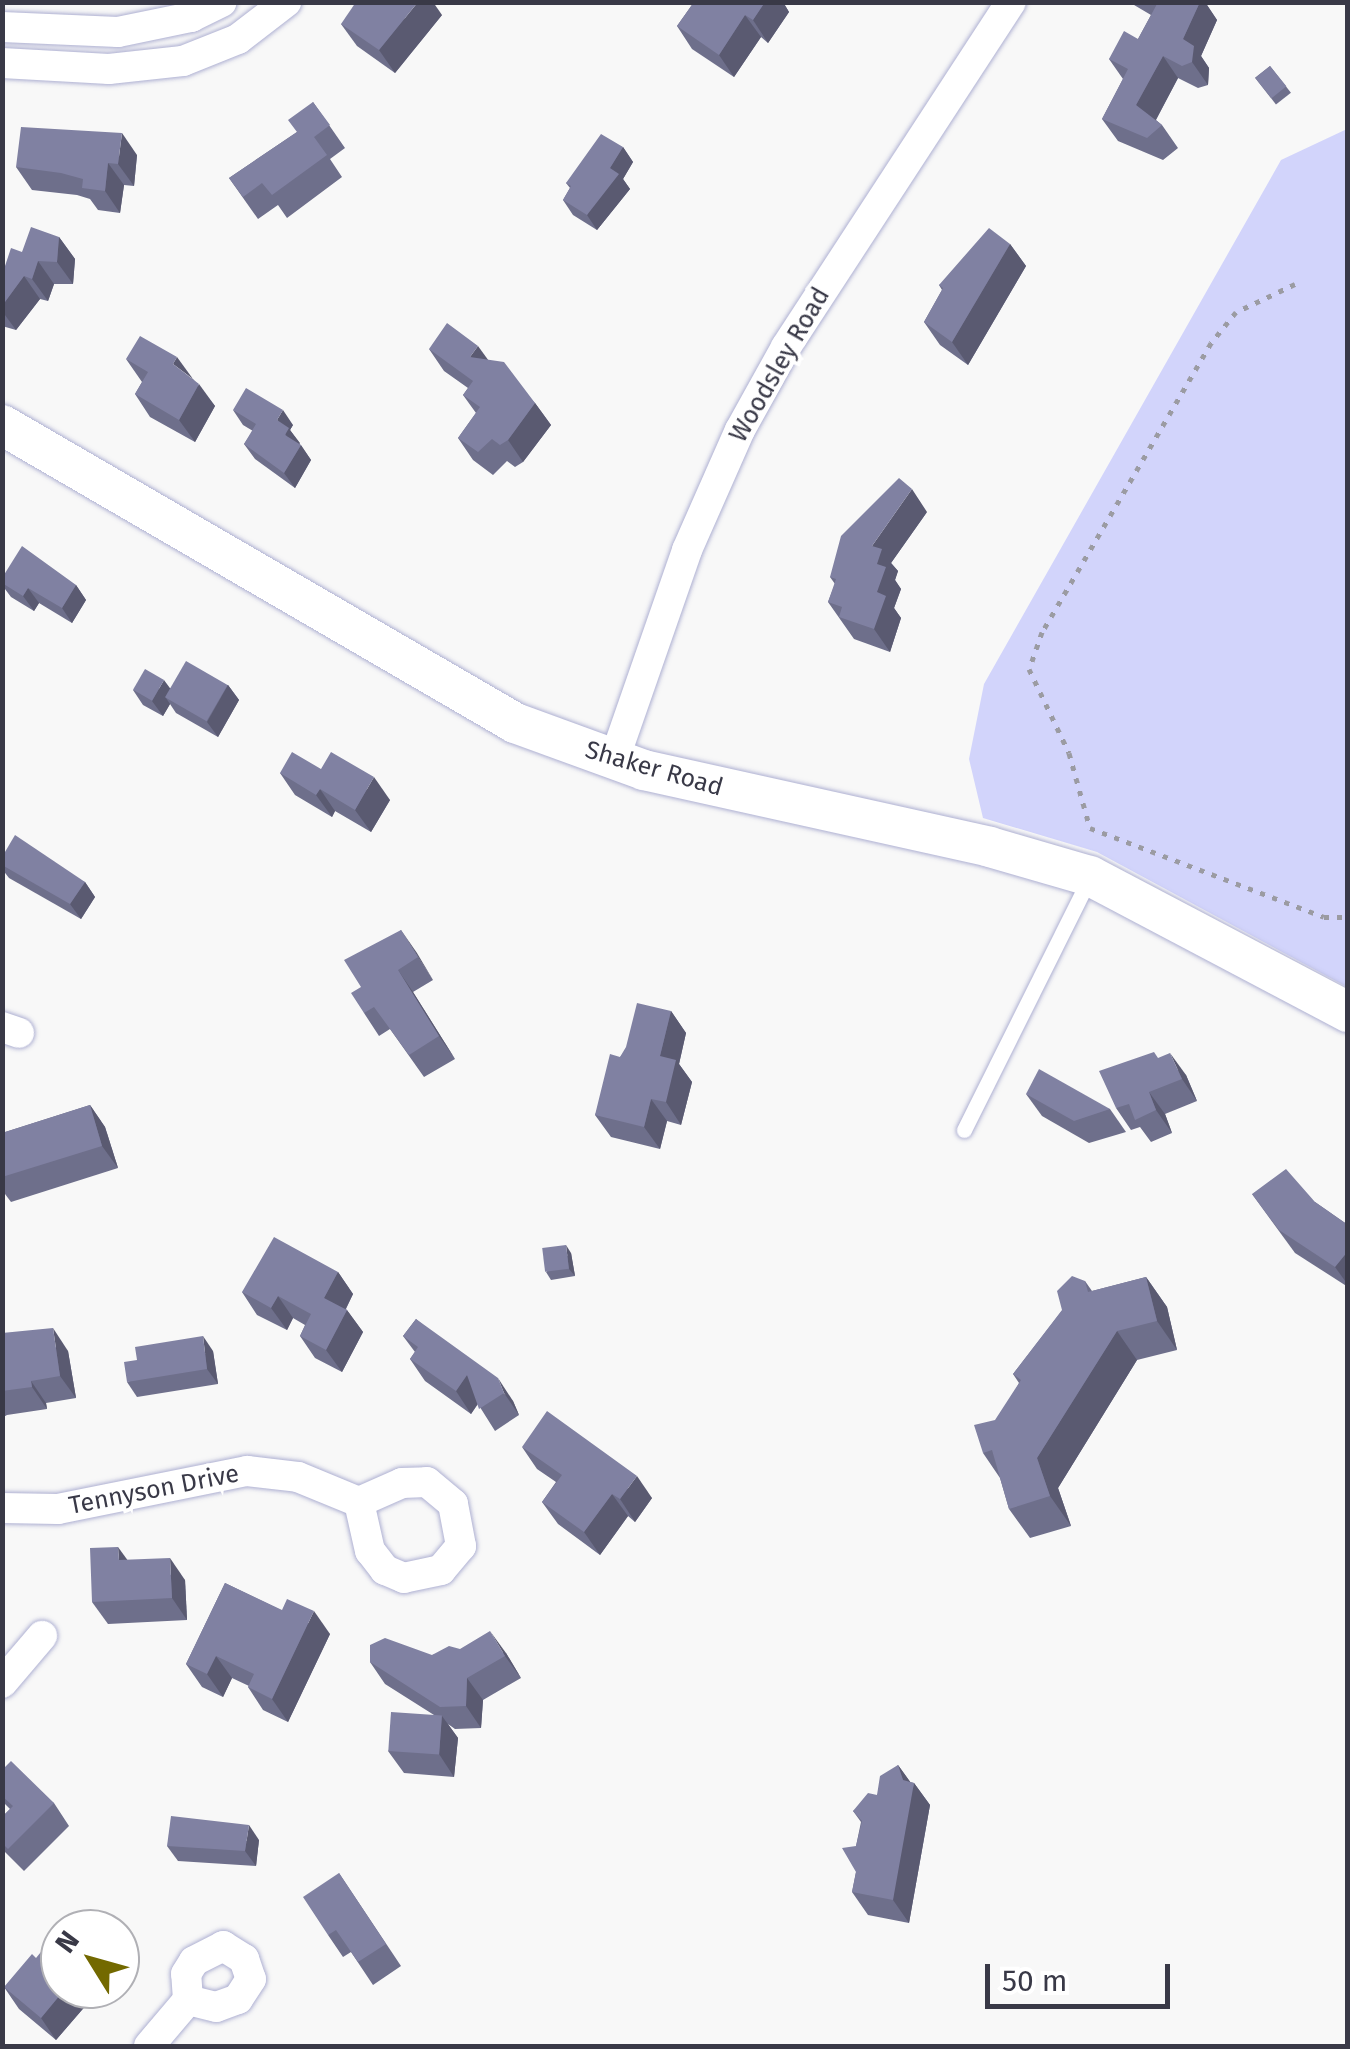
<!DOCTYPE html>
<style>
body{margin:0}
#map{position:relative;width:1350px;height:2049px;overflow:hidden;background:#f8f8f8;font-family:"Fira Sans",sans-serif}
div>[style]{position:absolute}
.green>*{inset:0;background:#d2d4fb}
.path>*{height:5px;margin-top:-2.5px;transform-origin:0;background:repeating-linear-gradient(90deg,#9b9ba2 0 5px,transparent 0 13px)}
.roads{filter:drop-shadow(0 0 2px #aeb0d2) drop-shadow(0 0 2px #aeb0d2)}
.lane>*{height:15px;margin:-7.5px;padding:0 7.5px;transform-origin:7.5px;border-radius:7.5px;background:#fff}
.street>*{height:30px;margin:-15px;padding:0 15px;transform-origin:15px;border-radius:15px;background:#fff}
.secondary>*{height:40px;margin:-20px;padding:0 20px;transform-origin:20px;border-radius:20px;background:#fff}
.wall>*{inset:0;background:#6e6f8b;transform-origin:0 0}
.shaded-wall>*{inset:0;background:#5a5a71}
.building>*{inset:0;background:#8081a2;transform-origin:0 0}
span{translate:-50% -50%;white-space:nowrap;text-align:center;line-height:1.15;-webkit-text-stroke:8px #fff;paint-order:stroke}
.street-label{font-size:25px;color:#393947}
.frame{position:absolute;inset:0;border:5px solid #393947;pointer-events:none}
.north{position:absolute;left:40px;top:1909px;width:100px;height:100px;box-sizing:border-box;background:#fff;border:2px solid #b0b0b5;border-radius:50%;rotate:307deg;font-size:28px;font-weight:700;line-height:40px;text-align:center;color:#393947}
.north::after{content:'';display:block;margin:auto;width:35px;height:45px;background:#736900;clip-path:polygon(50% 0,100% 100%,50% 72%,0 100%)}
.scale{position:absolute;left:985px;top:1964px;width:185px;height:45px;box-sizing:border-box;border:5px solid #393947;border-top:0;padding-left:12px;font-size:30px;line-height:35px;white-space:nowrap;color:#393947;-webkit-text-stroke:8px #fff;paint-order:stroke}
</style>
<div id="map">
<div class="green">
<i style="clip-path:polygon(1347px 129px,1347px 987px,1097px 852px,983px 818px,969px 759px,984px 684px,1281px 160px)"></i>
</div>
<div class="path">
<i style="left:1295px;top:284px;width:65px;rotate:154.6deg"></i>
<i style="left:1236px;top:312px;width:40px;rotate:129deg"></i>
<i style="left:1211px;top:343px;width:335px;rotate:120.3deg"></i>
<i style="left:1042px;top:632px;width:39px;rotate:109deg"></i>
<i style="left:1029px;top:669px;width:93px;rotate:64.5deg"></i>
<i style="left:1069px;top:753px;width:78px;rotate:74.4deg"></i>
<i style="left:1090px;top:828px;width:250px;rotate:20.8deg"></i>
<i style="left:1324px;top:917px;width:24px"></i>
</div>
<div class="roads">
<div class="lane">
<i style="left:964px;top:1130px;width:280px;rotate:-63.5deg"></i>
</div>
<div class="street">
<i style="left:2px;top:27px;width:116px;rotate:2.5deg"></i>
<i style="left:118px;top:32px;width:75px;rotate:-11.6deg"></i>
<i style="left:191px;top:17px;width:34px;rotate:-26deg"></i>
<i style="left:2px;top:63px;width:107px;rotate:3.2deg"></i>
<i style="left:109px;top:69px;width:74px;rotate:-6.2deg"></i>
<i style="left:183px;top:61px;width:59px;rotate:-21.8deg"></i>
<i style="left:238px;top:39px;width:61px;rotate:-37.6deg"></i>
<i style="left:614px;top:760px;width:222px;rotate:-70.8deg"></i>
<i style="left:687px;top:550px;width:131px;rotate:-66.2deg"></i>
<i style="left:740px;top:430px;width:95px;rotate:-61deg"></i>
<i style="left:786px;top:347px;width:412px;rotate:-56.9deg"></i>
<i style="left:2px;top:1027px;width:18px;rotate:19deg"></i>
<i style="left:427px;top:1482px;width:34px;rotate:40deg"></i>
<i style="left:453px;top:1504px;width:43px;rotate:79.2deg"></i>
<i style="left:461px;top:1546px;width:31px;rotate:130deg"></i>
<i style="left:441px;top:1570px;width:38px;rotate:168deg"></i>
<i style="left:404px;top:1578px;width:21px;rotate:-157deg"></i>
<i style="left:385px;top:1570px;width:24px;rotate:-128deg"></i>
<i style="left:370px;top:1551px;width:50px;rotate:-102.7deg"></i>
<i style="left:359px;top:1502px;width:47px;rotate:-23.8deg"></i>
<i style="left:402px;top:1483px;width:25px;rotate:-2deg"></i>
<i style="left:2px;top:1508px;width:56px;rotate:1deg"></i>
<i style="left:58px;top:1509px;width:193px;rotate:-11.4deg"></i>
<i style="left:247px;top:1471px;width:51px;rotate:6.7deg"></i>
<i style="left:298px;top:1477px;width:66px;rotate:22.3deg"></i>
<i style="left:2px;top:1683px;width:62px;rotate:-49.6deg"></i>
<i style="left:149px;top:2046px;width:60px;rotate:-49.7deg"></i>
<i style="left:188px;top:2000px;width:26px;rotate:-94deg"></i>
<i style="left:186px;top:1974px;width:15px;rotate:-58deg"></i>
<i style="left:194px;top:1961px;width:33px;rotate:-27deg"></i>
<i style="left:223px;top:1946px;width:25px;rotate:32deg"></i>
<i style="left:244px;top:1959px;width:21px;rotate:71deg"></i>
<i style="left:251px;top:1979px;width:24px;rotate:123deg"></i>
<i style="left:238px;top:1999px;width:23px;rotate:160deg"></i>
<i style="left:216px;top:2007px;width:29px;rotate:-166deg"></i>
</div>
<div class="secondary">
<i style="left:2px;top:425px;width:593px;rotate:30.15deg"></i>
<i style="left:515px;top:723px;width:137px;rotate:20deg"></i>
<i style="left:644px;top:770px;width:354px;rotate:12.5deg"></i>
<i style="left:990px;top:847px;width:104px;rotate:16.2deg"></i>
<i style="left:1090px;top:876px;width:292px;rotate:27.8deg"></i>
</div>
</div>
<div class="wall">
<i style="clip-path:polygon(694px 2px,783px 2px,789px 12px,768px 43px,761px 37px,734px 77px,692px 49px,677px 26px)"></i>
<i style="clip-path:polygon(1129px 2px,1205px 2px,1217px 20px,1201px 56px,1209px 68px,1208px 85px,1198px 88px,1178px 78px,1156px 120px,1162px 125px,1178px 148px,1163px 160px,1118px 141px,1102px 119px,1123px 79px,1109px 59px,1138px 39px,1151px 15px)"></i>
<i style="clip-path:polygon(442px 15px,395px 73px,357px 46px,341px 24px)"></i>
<i style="left:1270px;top:66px;width:34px;height:19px;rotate:52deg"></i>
<i style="clip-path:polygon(313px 102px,345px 148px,330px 159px,342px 177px,287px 218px,278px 205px,258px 219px,229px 178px,297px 132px)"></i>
<i style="clip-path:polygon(623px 147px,633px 162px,623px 179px,630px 189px,597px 230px,573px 215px,563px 200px,570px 188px,566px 183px)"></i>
<i style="clip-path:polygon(137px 155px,134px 186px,124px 185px,120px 213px,98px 210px,90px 199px,77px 195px,32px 190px,16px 167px)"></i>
<i style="clip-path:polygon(59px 237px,75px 259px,73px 284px,54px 284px,48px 301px,40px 299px,16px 330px,2px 326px,2px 269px,22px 252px)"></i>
<i style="clip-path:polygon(1010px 244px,1026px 266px,968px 365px,940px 345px,924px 322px,942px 290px,939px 285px)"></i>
<i style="clip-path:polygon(429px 349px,488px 360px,535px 403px,551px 425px,523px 462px,515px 467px,507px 461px,493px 475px,473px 460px,458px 438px,476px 413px,463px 395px,468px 388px,444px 371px)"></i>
<i style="clip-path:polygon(126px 359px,193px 379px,215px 406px,195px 442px,150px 417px,135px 394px,142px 382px)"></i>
<i style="clip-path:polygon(233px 410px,293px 425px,290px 430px,311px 460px,295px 488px,255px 459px,244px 444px,253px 431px,243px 425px)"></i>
<i style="clip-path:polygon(927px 512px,891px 563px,898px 571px,895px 580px,901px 589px,894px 608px,901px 618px,890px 652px,854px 639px,828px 602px,835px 584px,830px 577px)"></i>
<i style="clip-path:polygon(2px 578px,76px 585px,86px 600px,72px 623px,39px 603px,34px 611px,11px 597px,2px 585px)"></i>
<i style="clip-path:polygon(228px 685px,239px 700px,218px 737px,176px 713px,170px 704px,163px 716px,143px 705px,133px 690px)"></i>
<i style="clip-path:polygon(321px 769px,390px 800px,371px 832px,335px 811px,332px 817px,295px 795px,280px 773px)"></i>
<i style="clip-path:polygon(2px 857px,85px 882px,95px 897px,81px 919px,9px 878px,2px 869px)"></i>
<i style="clip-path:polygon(401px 930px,433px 980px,413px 992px,455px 1059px,424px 1077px,390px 1029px,379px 1036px,364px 1013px,361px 987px)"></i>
<i style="clip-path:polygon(671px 1011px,686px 1033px,679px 1064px,692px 1082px,681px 1125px,667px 1121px,660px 1149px,611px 1137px,595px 1115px,620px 1057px)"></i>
<i style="clip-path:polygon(1159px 1058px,1186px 1075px,1197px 1101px,1165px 1114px,1172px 1133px,1151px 1142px,1140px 1127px,1131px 1130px,1116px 1108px)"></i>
<i style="clip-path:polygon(1026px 1094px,1110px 1109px,1126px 1132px,1089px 1143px,1042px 1116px)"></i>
<i style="clip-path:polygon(90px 1105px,105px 1127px,118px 1168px,11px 1202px,2px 1190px,2px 1133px)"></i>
<i style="clip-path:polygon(1252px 1194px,1315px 1202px,1348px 1225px,1348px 1287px,1295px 1253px)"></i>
<i style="clip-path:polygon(571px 1253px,575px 1276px,551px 1280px,546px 1272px)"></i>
<i style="clip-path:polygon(338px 1272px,353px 1294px,346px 1309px,363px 1332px,342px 1372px,315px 1358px,300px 1336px,305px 1325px,293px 1318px,287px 1330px,257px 1315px,242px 1292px)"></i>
<i style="clip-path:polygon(1146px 1277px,1167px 1307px,1177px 1350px,1137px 1360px,1058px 1488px,1071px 1526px,1030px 1538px,1009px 1509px,1000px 1478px,983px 1453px,1019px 1383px,1013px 1374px,1085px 1281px,1092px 1291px)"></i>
<i style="clip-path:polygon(416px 1319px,513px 1401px,519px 1415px,495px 1431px,478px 1404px,471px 1414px,425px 1381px,410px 1359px,415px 1352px,403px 1336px)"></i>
<i style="clip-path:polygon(2px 1333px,68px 1351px,76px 1398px,46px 1403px,47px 1409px,7px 1415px,2px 1418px)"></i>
<i style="clip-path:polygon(213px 1351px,218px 1384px,137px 1397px,127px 1382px)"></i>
<i style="clip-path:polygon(522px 1447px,652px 1498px,635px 1522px,628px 1516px,600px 1555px,558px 1524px,542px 1502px,556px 1482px,537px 1469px)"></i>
<i style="clip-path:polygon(128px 1560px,185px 1580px,187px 1620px,108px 1624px,92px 1602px)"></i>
<i style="clip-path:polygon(225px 1583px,330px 1634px,288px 1722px,263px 1710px,248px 1687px,249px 1686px,232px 1678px,223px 1697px,202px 1687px,186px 1664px)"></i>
<i style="clip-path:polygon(460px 1649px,506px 1653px,521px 1678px,483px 1700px,481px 1728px,455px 1729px,448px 1724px,458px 1738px,454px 1777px,404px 1773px,388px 1751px,434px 1715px,385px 1684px,370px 1662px,432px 1655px)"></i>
<i style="clip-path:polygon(898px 1765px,910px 1782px,914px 1783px,930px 1805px,909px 1923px,868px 1915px,852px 1892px,856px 1872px,856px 1846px,861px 1822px,853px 1811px,877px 1795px)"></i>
<i style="clip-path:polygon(2px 1770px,54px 1803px,69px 1826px,24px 1871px,2px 1849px,2px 1817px,10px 1809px,2px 1801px)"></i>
<i style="clip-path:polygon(259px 1840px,256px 1866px,178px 1861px,167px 1846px)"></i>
<i style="clip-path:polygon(339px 1873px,401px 1966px,373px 1985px,351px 1952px,343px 1957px,328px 1935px)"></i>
<i style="clip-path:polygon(4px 1987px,60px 1989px,100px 1989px,56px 2040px,19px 2009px)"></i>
</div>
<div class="shaded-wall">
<i style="clip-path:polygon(418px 2px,433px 2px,442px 15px,395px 73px,379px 50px)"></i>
<i style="clip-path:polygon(765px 2px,783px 2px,789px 12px,768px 43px,753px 20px)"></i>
<i style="clip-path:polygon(1200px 2px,1205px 2px,1217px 20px,1201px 56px,1209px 68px,1208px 85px,1192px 62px,1183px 39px)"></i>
<i style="clip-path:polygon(745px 15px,761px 37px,734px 77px,719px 55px)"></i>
<i style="clip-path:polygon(1163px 56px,1178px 78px,1152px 127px,1136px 105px)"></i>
<i style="clip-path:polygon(122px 133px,137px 155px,134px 186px,118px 164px)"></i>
<i style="clip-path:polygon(623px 147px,633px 162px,623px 179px,630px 189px,597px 230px,587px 215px,610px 168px)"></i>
<i style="clip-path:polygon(108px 163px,124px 185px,120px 213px,105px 191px)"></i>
<i style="clip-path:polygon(59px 237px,75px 259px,73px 284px,57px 262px)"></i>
<i style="clip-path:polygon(1010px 244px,1026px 266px,968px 365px,952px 342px)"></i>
<i style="clip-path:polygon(38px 261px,54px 284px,48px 301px,32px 279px)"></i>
<i style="clip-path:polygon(24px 276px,40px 299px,16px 330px,2px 311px,2px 306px)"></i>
<i style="clip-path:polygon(478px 346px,494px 368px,470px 357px)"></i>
<i style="clip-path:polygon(177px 357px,193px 379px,173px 364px)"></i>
<i style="clip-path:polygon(199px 384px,215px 406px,195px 442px,179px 420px)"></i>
<i style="clip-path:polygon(535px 403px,551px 425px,523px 462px,508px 440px)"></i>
<i style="clip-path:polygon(283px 410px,293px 425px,290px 430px,300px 443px,295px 450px,277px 420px)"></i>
<i style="clip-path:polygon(301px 445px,311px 460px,295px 488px,284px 473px)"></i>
<i style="clip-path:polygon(912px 489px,927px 512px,891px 563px,898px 571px,895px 580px,901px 589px,894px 608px,901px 618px,890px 652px,874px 629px,877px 592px,872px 546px)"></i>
<i style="clip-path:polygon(76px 585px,86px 600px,72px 623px,62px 608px)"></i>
<i style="clip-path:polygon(28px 588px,39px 603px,34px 611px,23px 596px)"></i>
<i style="clip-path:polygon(164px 680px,175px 695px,166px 698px,170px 704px,163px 716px,152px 701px)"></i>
<i style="clip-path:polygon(228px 685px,239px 700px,218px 737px,207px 722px)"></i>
<i style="clip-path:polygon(374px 777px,390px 800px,371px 832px,355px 810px)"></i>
<i style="clip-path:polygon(320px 789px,335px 811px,332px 817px,316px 795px)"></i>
<i style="clip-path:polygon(85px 882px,95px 897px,81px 919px,70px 904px)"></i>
<i style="clip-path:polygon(401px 930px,417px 953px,433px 980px,418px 957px)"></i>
<i style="clip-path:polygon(398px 970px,413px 992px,455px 1059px,439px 1036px)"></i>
<i style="clip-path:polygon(671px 1011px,686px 1033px,679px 1064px,692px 1082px,681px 1125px,666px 1102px,660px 1056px)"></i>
<i style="clip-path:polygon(1170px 1053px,1186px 1075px,1197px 1101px,1182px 1079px)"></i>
<i style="clip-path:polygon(1149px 1092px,1165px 1114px,1172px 1133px,1156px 1110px)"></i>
<i style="clip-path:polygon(651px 1099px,667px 1121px,660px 1149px,644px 1127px)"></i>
<i style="clip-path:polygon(90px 1105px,105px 1127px,118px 1168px,102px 1146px)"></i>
<i style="clip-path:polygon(566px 1245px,571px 1253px,575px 1276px,569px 1269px)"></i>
<i style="clip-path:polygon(1348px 1251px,1348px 1285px,1335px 1267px)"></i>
<i style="clip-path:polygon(338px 1272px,353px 1294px,340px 1320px,324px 1298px)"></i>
<i style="clip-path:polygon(1146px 1277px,1167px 1307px,1177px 1350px,1157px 1321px)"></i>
<i style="clip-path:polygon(278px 1296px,293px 1318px,287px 1330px,271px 1308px)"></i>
<i style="clip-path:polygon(347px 1310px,363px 1332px,342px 1372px,326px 1350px)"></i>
<i style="clip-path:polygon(53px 1328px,68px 1351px,76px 1398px,60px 1376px)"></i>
<i style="clip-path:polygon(1117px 1331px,1137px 1360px,1058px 1488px,1071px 1526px,1050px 1496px,1037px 1458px)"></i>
<i style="clip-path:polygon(203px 1336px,213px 1351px,218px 1384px,207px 1369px)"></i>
<i style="clip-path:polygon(467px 1375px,482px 1397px,471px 1414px,456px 1391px)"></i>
<i style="clip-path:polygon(498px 1378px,513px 1401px,519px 1415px,504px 1393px)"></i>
<i style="clip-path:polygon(31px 1381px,46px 1403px,47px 1409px,32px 1387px)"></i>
<i style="clip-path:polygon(637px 1476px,652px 1498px,635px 1522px,620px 1499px)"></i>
<i style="clip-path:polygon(612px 1494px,628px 1516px,600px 1555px,584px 1532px)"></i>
<i style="clip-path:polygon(118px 1547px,134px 1569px,119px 1560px)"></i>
<i style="clip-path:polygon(170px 1558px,185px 1580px,187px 1620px,172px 1598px)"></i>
<i style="clip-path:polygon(314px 1611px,330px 1634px,288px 1722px,272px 1699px)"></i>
<i style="clip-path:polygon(490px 1631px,506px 1653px,521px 1678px,505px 1656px)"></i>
<i style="clip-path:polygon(216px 1656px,232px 1678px,223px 1697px,207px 1674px)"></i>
<i style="clip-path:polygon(467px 1678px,483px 1700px,481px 1728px,466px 1706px)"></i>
<i style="clip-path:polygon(442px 1716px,458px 1738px,454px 1777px,439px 1754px)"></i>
<i style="clip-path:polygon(898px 1765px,914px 1787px,914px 1783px,930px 1805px,909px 1923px,893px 1900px,903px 1780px)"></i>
<i style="clip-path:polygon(249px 1825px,259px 1840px,256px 1866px,245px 1851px)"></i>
<i style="clip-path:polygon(65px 1989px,100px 1989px,56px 2040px,41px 2018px)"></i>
</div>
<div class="building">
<i style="clip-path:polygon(356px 2px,418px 2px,379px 50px,341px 24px)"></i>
<i style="clip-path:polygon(694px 2px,765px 2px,753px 20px,745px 15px,719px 55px,677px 26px)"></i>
<i style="clip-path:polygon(1155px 2px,1200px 2px,1183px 39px,1194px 46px,1192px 62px,1182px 66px,1163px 56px,1136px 105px,1162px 125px,1147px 138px,1102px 119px,1128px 69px,1109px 59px,1124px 31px,1138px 39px,1157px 4px)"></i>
<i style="left:1270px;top:66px;width:26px;height:19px;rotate:51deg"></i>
<i style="clip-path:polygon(313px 102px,330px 125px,314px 137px,327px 155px,272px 195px,262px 183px,243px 197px,229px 178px,297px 132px,288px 120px)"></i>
<i style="clip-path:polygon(21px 127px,122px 133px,118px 164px,108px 163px,105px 191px,82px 188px,83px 179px,61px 173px,16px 167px)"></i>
<i style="clip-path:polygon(601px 134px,623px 147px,610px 168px,619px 174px,587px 215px,563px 200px,571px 186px,566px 183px)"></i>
<i style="clip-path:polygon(31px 227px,59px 237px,57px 262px,38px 261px,32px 279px,24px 276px,2px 306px,2px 269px,4px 269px,11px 248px,22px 252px)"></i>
<i style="clip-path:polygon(989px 228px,1010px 244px,952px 342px,924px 322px,943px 288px,939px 285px)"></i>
<i style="clip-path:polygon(447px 323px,478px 346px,470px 357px,504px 362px,535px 403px,508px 440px,500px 445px,492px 439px,478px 452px,458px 438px,480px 407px,463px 395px,473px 381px,429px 349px)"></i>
<i style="clip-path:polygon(140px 336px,177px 357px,173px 364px,199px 384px,179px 420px,135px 394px,148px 372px,126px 359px)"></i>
<i style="clip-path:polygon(246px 388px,283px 410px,277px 420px,289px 428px,285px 435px,301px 445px,284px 473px,244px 444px,256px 424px,233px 410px)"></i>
<i style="clip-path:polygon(899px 478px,912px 489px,872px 546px,882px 549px,877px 564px,886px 567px,877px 592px,886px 596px,874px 629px,839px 617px,842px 607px,828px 602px,836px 579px,830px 577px,841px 536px)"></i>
<i style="clip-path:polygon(22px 546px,76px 585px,62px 608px,28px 588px,23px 596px,2px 583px,2px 578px)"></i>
<i style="left:186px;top:661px;width:48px;height:42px;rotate:30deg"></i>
<i style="left:145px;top:669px;width:22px;height:24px;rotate:30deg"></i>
<i style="clip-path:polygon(292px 752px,321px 769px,331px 752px,374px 777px,355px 810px,320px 789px,316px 795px,280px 773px)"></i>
<i style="clip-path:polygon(15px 835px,85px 882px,70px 904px,2px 865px,2px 857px)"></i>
<i style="clip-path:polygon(401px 930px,418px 957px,398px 970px,439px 1036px,409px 1055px,374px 1007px,364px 1013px,351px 993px,361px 987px,344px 960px)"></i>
<i style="clip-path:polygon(637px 1003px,671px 1011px,660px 1056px,676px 1060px,666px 1102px,651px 1099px,644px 1127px,595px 1115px,610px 1054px,620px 1057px,626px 1047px)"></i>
<i style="clip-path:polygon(1154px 1052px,1158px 1058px,1170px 1053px,1182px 1079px,1149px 1092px,1156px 1110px,1135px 1120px,1129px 1104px,1116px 1108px,1099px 1071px)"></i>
<i style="clip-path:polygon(1039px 1069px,1110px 1109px,1074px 1121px,1026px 1094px)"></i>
<i style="clip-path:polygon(90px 1105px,102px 1146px,2px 1177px,2px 1133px)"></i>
<i style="clip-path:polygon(1286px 1169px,1315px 1202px,1348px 1225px,1348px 1251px,1335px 1267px,1279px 1230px,1252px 1194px)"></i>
<i style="clip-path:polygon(274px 1237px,338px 1272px,324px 1298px,347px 1310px,326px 1350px,300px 1336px,311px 1314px,278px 1296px,271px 1308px,242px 1292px)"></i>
<i style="left:566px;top:1245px;width:24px;height:24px;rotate:83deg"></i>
<i style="clip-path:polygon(1072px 1276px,1085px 1281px,1088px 1292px,1146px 1277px,1157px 1321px,1117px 1331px,1037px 1458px,1050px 1496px,1009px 1509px,992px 1450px,983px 1453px,974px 1425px,995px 1420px,1021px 1380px,1013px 1374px,1062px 1310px,1057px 1291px)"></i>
<i style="clip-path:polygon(416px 1319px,498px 1378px,504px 1393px,479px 1409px,467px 1375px,456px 1391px,410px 1359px,418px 1347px,403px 1336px)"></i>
<i style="clip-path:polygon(53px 1328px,60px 1376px,31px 1381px,32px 1387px,2px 1391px,2px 1333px)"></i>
<i style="clip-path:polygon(203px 1336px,207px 1369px,127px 1382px,124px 1362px,137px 1360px,135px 1347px)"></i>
<i style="clip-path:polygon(547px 1411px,637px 1476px,620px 1499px,612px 1494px,584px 1532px,542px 1502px,562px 1475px,522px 1447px)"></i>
<i style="clip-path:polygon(118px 1547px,119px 1560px,170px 1558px,172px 1598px,92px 1602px,90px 1548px)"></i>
<i style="clip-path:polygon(225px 1583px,282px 1610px,287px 1599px,314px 1611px,272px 1699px,248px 1687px,254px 1674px,216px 1656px,207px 1674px,186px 1664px)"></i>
<i style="clip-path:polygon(490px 1631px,505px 1656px,467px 1678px,466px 1706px,440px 1707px,370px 1662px,370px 1645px,385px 1638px,432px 1655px,449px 1646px,460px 1649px)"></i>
<i style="left:391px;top:1712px;width:51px;height:39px;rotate:4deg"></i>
<i style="clip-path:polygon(11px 1761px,54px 1803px,8px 1849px,2px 1843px,2px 1817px,13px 1806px,2px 1796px,2px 1770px)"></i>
<i style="clip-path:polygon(898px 1765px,903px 1780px,914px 1783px,893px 1900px,852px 1892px,856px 1872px,842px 1848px,856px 1846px,862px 1821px,853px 1811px,868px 1793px,877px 1795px,880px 1776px)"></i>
<i style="clip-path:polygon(171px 1816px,249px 1825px,245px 1851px,167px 1846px)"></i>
<i style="clip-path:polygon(339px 1873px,386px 1944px,358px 1962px,336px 1930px,328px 1935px,303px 1897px)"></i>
<i style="clip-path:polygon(45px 1947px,55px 1955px,60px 1950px,60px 1989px,65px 1989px,41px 2018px,4px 1987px,32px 1954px,36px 1958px)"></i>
</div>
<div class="street-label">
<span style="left:780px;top:365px;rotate:-60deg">Woodsley Road</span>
<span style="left:654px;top:769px;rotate:16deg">Shaker Road</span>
<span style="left:154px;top:1490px;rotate:-11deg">Tennyson Drive</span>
</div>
<div class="frame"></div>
<div class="north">N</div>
<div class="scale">50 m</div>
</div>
